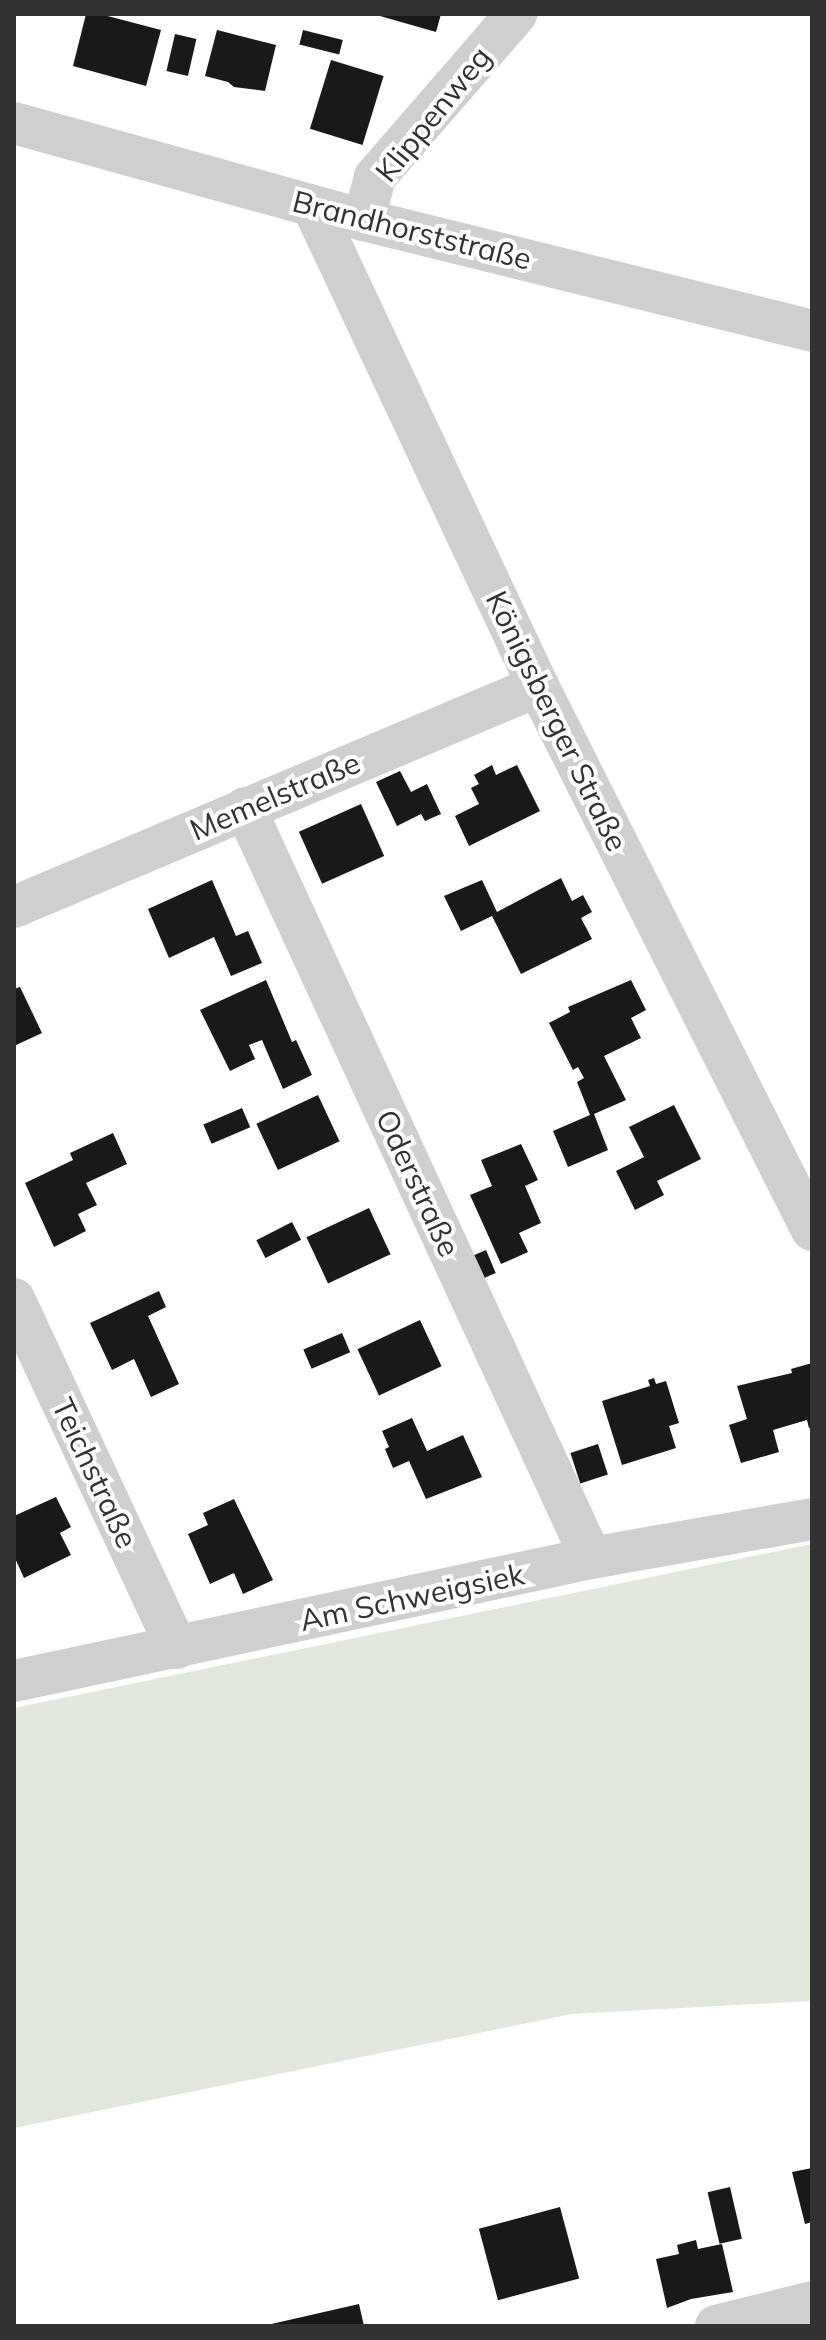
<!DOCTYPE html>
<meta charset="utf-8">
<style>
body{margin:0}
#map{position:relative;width:826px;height:2340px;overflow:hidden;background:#fff;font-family:Mulish,sans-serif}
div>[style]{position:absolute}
.green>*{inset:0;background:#e2e8dc}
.building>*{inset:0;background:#191919;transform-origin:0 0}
.street>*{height:42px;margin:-21px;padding:0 21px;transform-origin:21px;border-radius:21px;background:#cfcfcf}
span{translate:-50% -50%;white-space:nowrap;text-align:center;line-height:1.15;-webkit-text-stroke:8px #fff;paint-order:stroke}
.street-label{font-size:30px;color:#323232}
.frame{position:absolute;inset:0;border:16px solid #323232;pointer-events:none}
</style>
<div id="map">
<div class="green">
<i style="clip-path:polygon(812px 1544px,812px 2001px,572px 2014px,14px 2128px,14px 1708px)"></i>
</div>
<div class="building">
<i style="clip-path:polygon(86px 14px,100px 14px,161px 30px,146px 86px,73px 66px)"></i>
<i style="clip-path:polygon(373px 14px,441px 14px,436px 32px)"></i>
<i style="clip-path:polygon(217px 30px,276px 45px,265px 91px,234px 87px,228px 82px,205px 76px)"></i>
<i style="left:303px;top:30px;width:41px;height:15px;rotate:14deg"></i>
<i style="left:175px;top:34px;width:22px;height:38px;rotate:13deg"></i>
<i style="left:331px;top:60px;width:55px;height:72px;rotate:17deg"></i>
<i style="clip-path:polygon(492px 765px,496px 775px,517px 765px,540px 811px,469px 846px,455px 816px,479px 804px,471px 788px,479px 784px,474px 775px)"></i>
<i style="clip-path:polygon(400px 771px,411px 792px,427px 784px,441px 814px,425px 821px,421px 814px,397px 826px,376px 782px)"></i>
<i style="left:361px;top:804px;width:57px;height:68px;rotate:66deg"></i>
<i style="clip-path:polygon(561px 878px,572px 901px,583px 895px,592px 912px,581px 918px,592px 939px,521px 974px,492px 916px,461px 931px,444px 896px,482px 880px,497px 912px)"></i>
<i style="clip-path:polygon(212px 880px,236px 936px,248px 931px,262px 963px,231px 976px,214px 937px,169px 958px,148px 909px)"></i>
<i style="clip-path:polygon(266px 980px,292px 1042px,296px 1040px,312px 1075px,283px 1089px,262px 1040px,249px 1045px,255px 1059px,230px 1071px,200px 1010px)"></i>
<i style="clip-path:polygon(631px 980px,646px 1010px,631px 1018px,641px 1038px,604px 1056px,626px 1100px,594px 1114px,608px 1150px,568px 1167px,553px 1131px,590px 1115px,577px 1082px,584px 1078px,578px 1067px,573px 1070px,549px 1023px,570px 1012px,568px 1007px)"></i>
<i style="clip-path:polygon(20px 987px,42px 1033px,14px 1046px,14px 989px)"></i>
<i style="left:318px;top:1095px;width:51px;height:68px;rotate:65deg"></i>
<i style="clip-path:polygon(674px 1105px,701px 1159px,657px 1181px,664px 1195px,635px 1210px,616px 1171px,644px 1157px,629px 1127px)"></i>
<i style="left:242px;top:1108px;width:21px;height:42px;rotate:67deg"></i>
<i style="clip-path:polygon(113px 1133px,127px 1164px,86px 1183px,97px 1205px,78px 1214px,86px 1231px,54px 1247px,25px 1183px,73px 1160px,70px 1153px)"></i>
<i style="clip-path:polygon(521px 1144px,538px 1180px,525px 1186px,541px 1223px,519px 1233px,528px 1252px,501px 1264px,470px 1195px,492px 1186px,481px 1160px)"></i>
<i style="left:369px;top:1208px;width:51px;height:69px;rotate:65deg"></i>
<i style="left:292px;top:1222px;width:20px;height:40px;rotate:63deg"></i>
<i style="left:486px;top:1250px;width:25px;height:19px;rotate:67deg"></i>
<i style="clip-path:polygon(159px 1291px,166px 1307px,148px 1316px,179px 1384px,151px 1397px,134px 1359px,112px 1370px,90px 1323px)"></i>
<i style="left:420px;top:1320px;width:51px;height:69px;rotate:65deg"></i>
<i style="left:342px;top:1333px;width:21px;height:42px;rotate:67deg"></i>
<i style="clip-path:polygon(812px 1363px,812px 1427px,809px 1428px,807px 1420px,773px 1430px,779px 1452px,741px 1463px,729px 1425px,747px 1419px,737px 1386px,792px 1373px,791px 1369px)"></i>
<i style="clip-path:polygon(654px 1378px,656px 1384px,666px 1381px,679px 1423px,669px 1426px,676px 1448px,622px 1465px,602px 1401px,650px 1386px,648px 1380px)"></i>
<i style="clip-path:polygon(412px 1418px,427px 1451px,463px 1435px,482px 1477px,426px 1499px,409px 1461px,393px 1468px,385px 1449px,389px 1447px,382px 1431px)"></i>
<i style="left:598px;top:1444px;width:32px;height:29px;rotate:72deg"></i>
<i style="clip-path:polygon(56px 1497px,71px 1527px,60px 1533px,71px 1555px,24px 1578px,14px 1556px,14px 1516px)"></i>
<i style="clip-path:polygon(234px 1499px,273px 1580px,243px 1594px,234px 1573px,210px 1584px,188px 1534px,208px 1525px,203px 1513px)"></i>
<i style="clip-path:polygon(812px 2168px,812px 2222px,805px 2224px,792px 2172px)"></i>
<i style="left:730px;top:2187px;width:53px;height:23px;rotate:77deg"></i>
<i style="left:560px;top:2207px;width:74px;height:84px;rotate:75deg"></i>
<i style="clip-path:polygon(696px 2240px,698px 2249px,722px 2244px,733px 2292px,691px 2299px,667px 2308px,656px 2259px,679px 2254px,677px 2245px)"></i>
<i style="clip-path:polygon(359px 2304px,364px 2326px,267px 2326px,267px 2325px)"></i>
</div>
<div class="street">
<i style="left:14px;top:123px;width:363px;rotate:15.5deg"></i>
<i style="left:364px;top:220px;width:462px;rotate:13.9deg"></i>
<i style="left:313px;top:207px;width:529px;rotate:64.84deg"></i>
<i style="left:538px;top:686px;width:609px;rotate:63.27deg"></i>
<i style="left:364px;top:220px;width:44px;rotate:-75.7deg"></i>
<i style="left:375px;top:177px;width:216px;rotate:-49.1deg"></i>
<i style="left:245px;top:808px;width:826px;rotate:65.23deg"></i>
<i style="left:14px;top:907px;width:569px;rotate:-22.87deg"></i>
<i style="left:14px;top:1299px;width:385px;rotate:65deg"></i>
<i style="left:14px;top:1681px;width:590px;rotate:-12.03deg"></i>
<i style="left:591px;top:1558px;width:224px;rotate:-10deg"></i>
<i style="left:716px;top:2326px;width:99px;rotate:-14deg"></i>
</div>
<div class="street-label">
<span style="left:433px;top:114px;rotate:-51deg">Klippenweg</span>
<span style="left:412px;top:230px;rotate:14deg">Brandhorststraße</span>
<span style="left:557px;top:721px;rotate:64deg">Königsberger Straße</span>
<span style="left:275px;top:796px;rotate:-23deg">Memelstraße</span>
<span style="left:418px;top:1183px;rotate:65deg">Oderstraße</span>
<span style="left:95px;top:1473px;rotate:65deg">Teichstraße</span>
<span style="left:412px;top:1597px;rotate:-12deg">Am Schweigsiek</span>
</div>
<div class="frame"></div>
</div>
